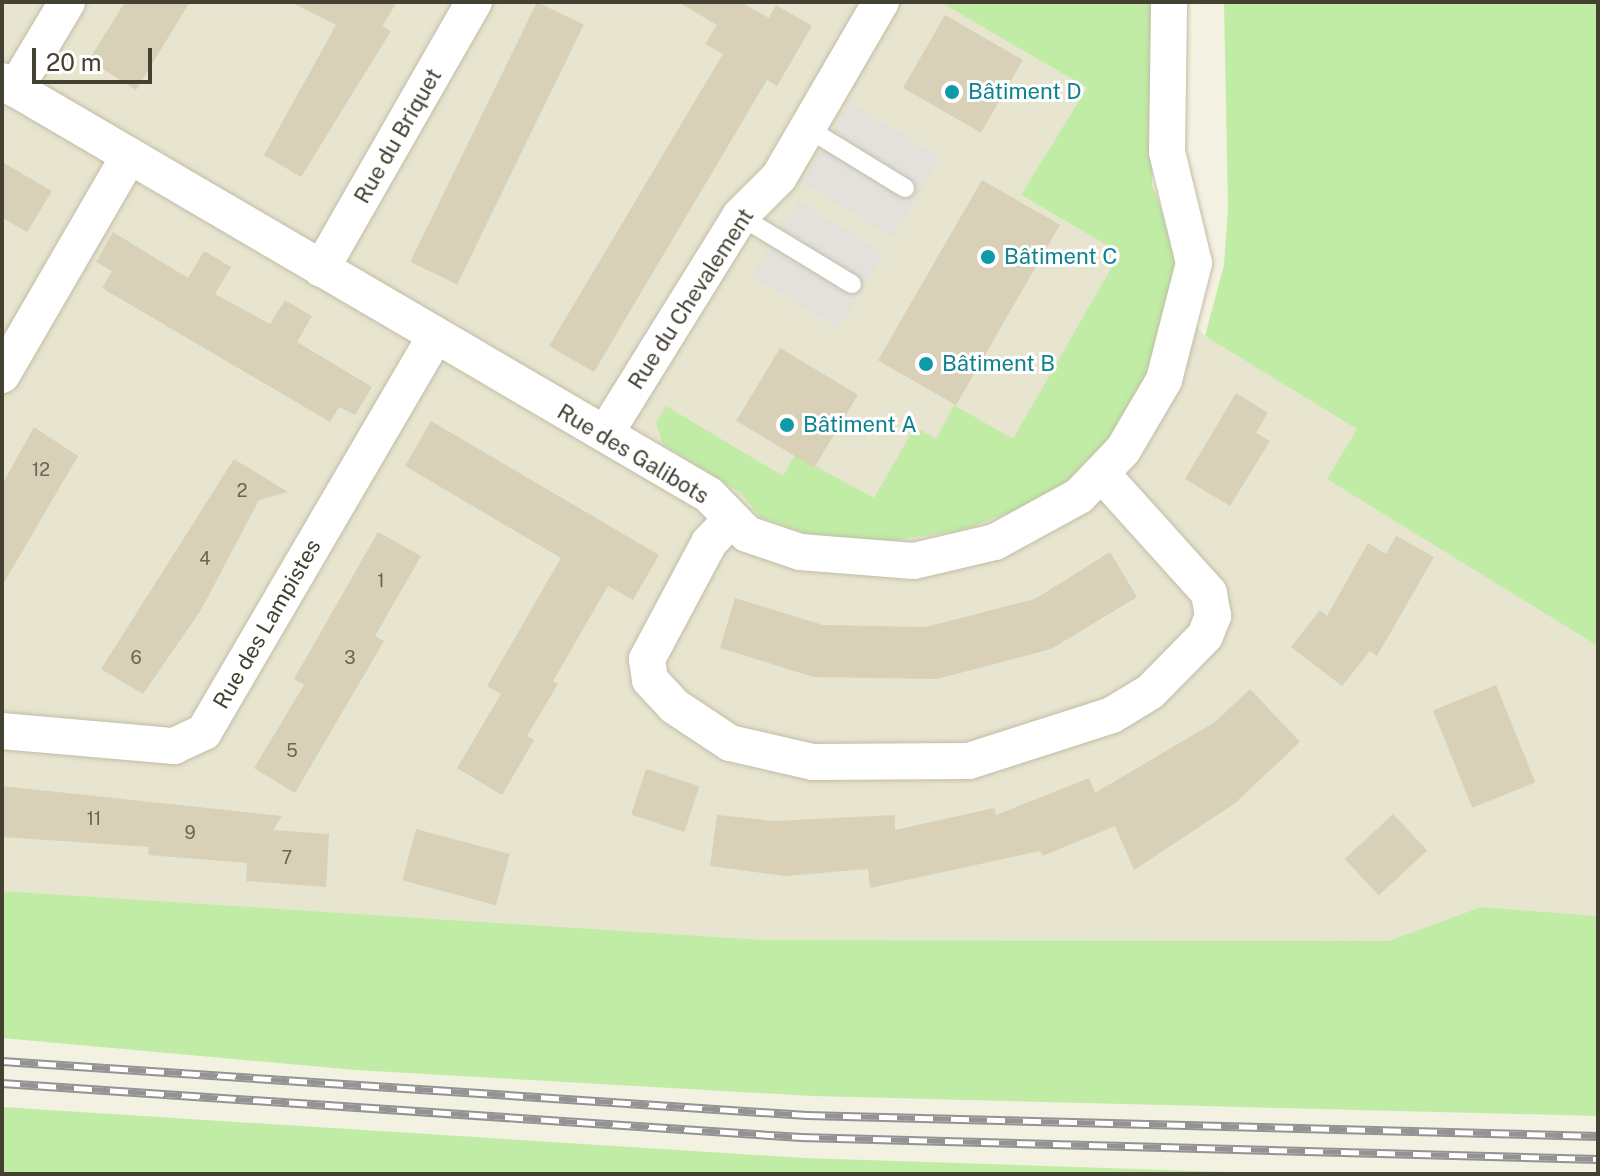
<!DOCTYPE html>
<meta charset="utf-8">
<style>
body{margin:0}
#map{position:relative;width:1600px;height:1176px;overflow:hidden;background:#f3f1e1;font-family:"Public Sans",sans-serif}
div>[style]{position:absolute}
.residential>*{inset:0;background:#e7e4cf}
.green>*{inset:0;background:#c0eca5}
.parking>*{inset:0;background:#e2e1db;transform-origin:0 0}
.building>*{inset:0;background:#d8d1b8;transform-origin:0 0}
.roads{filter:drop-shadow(0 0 2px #c1bda6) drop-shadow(0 0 2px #c1bda6)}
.lane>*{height:18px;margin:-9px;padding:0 9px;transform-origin:9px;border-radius:9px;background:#fff}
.street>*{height:36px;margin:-18px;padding:0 18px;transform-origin:18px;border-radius:18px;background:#fff}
.rail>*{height:9px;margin-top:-4.5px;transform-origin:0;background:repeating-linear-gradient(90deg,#fff 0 18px,#939393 0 36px);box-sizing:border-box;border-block:2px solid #939393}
.dots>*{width:22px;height:22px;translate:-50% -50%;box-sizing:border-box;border:4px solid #fff;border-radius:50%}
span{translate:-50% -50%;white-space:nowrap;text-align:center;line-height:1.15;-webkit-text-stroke:6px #fff;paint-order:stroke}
.number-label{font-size:18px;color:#696454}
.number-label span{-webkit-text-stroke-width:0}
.culture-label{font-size:22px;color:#0d838f}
.left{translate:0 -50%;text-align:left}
.street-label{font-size:22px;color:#444032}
.frame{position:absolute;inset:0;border:4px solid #444032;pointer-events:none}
.scale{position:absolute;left:32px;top:48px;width:120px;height:36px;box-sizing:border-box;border:4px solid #444032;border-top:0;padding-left:10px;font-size:24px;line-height:28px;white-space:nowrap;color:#444032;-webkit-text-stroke:6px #fff;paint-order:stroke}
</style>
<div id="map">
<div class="residential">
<i style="clip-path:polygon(2px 2px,946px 2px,1087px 89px,1022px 196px,1120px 253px,1205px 336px,1358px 429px,1328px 479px,1598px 646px,1598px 916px,1481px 907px,1390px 941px,764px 940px,2px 891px)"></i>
</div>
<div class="green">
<i style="clip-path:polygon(1152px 2px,1152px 185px,1179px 256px,1165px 338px,1126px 417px,1093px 457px,1060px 487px,1013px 511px,963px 530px,882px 542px,809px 534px,761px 518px,741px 493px,663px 444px,656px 423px,666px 406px,783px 476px,795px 455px,874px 498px,915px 427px,936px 439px,954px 405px,1013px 439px,1120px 253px,1021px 195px,1087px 88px,944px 4px)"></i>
<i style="clip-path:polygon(1224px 2px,1598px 2px,1598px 646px,1327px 479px,1357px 429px,1205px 336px,1224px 265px,1228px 208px)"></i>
<i style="clip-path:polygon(2px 891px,764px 940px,1389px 941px,1481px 907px,1598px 916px,1598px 1116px,813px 1096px,356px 1070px,2px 1038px)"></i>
<i style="clip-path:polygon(2px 1107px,804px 1158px,1288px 1174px,2px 1174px)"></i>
</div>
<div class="parking">
<i style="left:850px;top:103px;width:105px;height:93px;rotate:31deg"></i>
<i style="left:798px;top:201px;width:100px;height:88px;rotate:31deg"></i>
</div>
<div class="building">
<i style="clip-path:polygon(125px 2px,190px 2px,136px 90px,89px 60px)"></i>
<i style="clip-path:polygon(291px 2px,397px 2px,382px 26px,391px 31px,301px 177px,264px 155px,336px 25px)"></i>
<i style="left:537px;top:2px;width:52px;height:289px;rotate:26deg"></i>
<i style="clip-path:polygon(678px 2px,741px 2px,769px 18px,776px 5px,812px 26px,777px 86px,767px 80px,594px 372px,549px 346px,723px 54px,705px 44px,717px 25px)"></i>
<i style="left:945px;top:15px;width:90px;height:84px;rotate:30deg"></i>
<i style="clip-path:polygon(2px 162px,52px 191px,27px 232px,2px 218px)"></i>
<i style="left:982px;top:180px;width:90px;height:208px;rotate:30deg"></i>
<i style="clip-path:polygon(113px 232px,188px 278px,204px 251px,231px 267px,215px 294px,270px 324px,285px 300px,312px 316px,297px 342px,372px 387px,355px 415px,339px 407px,330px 422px,102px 288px,112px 271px,96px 262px)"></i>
<i style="left:780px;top:348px;width:91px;height:85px;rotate:31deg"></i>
<i style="clip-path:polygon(1236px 393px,1268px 413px,1256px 433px,1270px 441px,1230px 506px,1185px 479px)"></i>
<i style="clip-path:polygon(431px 421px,659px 555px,633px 600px,608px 586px,553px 681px,558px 684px,527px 736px,534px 740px,502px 795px,457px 768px,501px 694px,487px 686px,561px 558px,405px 466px)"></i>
<i style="clip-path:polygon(34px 427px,78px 456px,2px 586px,2px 485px)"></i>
<i style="clip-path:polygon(234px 459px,288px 492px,259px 500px,201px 610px,143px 694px,101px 669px)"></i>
<i style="clip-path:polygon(378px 532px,421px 556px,375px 636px,384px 641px,295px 793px,254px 768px,304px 685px,294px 679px)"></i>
<i style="clip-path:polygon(1396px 536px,1434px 557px,1377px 656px,1370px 651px,1342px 686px,1291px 647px,1320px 610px,1327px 616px,1368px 543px,1386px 554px)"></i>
<i style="clip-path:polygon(1110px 552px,1137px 597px,1051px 649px,937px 679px,814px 677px,720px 648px,735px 598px,823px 625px,926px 627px,1035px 599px)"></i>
<i style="left:1496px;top:685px;width:105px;height:68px;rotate:68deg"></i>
<i style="clip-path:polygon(1250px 689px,1300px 742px,1234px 804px,1134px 870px,1115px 826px,1043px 856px,1040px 851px,870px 888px,868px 869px,785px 876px,710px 866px,717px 815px,775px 821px,895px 815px,895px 830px,994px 808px,996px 815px,1089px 778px,1095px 793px,1215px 722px)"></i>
<i style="left:646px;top:769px;width:56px;height:48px;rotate:18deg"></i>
<i style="clip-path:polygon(2px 786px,282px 816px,273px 830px,329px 834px,326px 887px,246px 881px,247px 863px,148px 855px,149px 847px,2px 837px)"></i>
<i style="left:1393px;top:814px;width:50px;height:66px;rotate:47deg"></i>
<i style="left:416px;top:829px;width:97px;height:53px;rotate:15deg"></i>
</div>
<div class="roads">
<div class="lane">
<i style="left:807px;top:128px;width:115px;rotate:31.5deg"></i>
<i style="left:740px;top:216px;width:131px;rotate:31.3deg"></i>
</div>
<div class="street">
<i style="left:2px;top:81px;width:819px;rotate:30.35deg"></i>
<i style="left:709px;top:495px;width:54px;rotate:45.7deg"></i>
<i style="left:747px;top:534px;width:56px;rotate:18.8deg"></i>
<i style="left:800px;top:552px;width:114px;rotate:4.5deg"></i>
<i style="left:914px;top:561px;width:83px;rotate:-13.2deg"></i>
<i style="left:995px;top:542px;width:96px;rotate:-28.7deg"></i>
<i style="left:1079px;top:496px;width:64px;rotate:-46.3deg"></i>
<i style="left:1123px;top:450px;width:81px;rotate:-59.6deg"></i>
<i style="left:1164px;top:380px;width:121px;rotate:-75.6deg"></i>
<i style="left:1194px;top:263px;width:114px;rotate:-103.7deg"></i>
<i style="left:1167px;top:152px;width:150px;rotate:-89.2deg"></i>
<i style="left:15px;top:89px;width:101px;rotate:-59.1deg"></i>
<i style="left:321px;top:269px;width:308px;rotate:-60.2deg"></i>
<i style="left:2px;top:375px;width:253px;rotate:-59.9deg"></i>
<i style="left:605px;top:434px;width:256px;rotate:-58.2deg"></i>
<i style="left:740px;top:216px;width:55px;rotate:-45deg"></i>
<i style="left:779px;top:177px;width:203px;rotate:-59.8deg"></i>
<i style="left:729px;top:522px;width:29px;rotate:134deg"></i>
<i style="left:709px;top:543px;width:132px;rotate:118.1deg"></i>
<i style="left:647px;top:659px;width:21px;rotate:82deg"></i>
<i style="left:650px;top:680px;width:35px;rotate:47deg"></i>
<i style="left:674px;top:706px;width:67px;rotate:33.5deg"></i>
<i style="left:730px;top:743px;width:85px;rotate:12.9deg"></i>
<i style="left:813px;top:762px;width:156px;rotate:-0.4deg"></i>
<i style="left:969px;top:761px;width:150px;rotate:-17.8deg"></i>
<i style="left:1112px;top:715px;width:44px;rotate:-31.2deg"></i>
<i style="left:1150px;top:692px;width:78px;rotate:-45.5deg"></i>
<i style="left:1205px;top:636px;width:22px;rotate:-68deg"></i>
<i style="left:1213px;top:616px;width:23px;rotate:-100deg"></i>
<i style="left:1209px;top:593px;width:161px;rotate:-132deg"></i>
<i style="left:2px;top:731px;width:173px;rotate:5deg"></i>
<i style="left:174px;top:746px;width:33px;rotate:-25deg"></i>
<i style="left:204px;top:732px;width:456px;rotate:-59.7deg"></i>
</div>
</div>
<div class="rail">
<i style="left:2px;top:1061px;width:807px;rotate:3.84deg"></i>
<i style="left:807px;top:1115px;width:791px;rotate:1.52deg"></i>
<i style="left:2px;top:1083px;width:801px;rotate:3.87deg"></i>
<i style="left:801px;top:1137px;width:797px;rotate:1.58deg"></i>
</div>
<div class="dots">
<i style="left:952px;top:92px;background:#0f9aa8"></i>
<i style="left:988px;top:257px;background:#0f9aa8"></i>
<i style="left:926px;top:364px;background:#0f9aa8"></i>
<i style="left:787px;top:425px;background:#0f9aa8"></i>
</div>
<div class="number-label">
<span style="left:41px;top:470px">12</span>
<span style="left:242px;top:491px">2</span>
<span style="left:205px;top:559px">4</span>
<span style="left:381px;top:581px">1</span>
<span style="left:136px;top:658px">6</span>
<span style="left:350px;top:658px">3</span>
<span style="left:292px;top:751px">5</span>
<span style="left:94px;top:819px">11</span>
<span style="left:190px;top:833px">9</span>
<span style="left:287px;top:858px">7</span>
</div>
<div class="culture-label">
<span class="left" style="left:968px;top:92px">Bâtiment D</span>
<span class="left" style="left:1004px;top:257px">Bâtiment C</span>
<span class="left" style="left:942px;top:364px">Bâtiment B</span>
<span class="left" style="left:803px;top:425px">Bâtiment A</span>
</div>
<div class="street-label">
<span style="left:398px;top:136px;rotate:-60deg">Rue du Briquet</span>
<span style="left:691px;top:299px;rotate:-57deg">Rue du Chevalement</span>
<span style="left:633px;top:454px;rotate:31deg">Rue des Galibots</span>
<span style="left:267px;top:624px;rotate:-60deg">Rue des Lampistes</span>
</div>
<div class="frame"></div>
<div class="scale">20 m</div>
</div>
